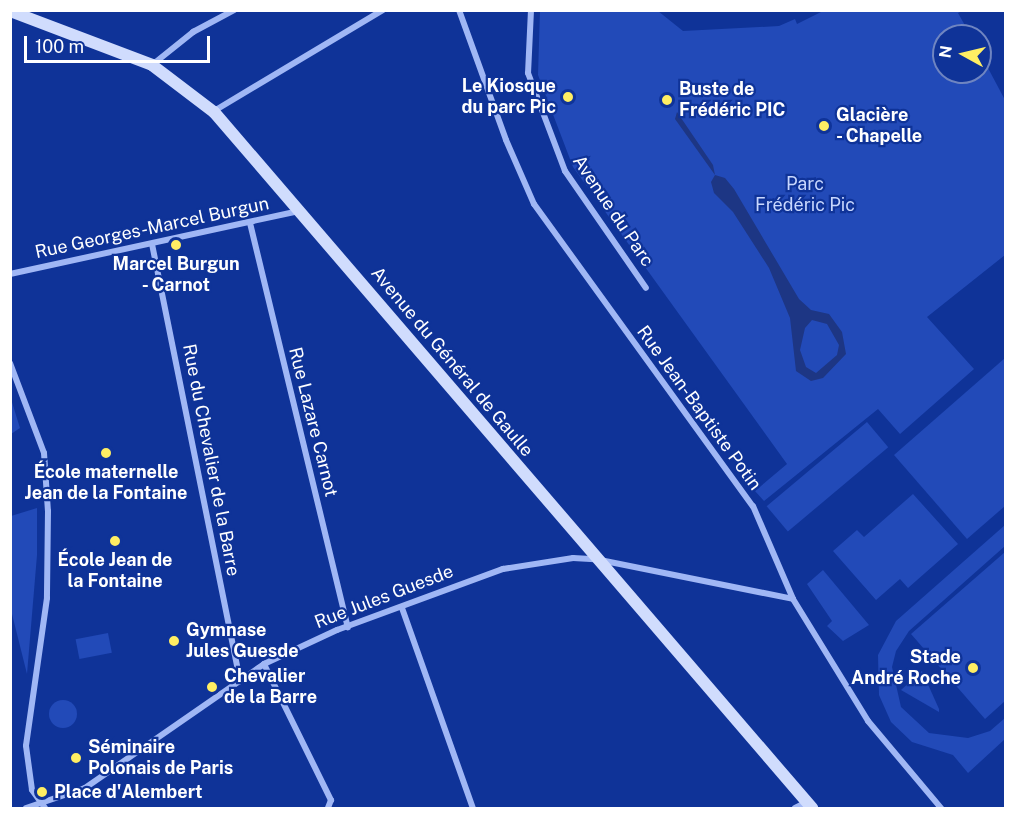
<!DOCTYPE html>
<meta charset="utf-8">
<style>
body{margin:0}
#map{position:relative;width:1016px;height:819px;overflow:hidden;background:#0f3398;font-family:"Public Sans",sans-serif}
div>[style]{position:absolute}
.green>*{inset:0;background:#224ab8;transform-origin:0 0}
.round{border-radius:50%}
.water>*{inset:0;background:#1d3684}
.minor>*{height:6px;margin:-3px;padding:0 3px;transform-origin:3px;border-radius:3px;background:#a0b7f5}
.secondary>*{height:12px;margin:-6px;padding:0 6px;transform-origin:6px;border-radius:6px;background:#d0dcfd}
.dots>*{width:16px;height:16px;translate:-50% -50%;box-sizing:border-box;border:3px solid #0f3398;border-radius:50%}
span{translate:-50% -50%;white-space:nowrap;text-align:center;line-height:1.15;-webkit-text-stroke:4.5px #0f3398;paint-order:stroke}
.poi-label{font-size:18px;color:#fff;font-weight:700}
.right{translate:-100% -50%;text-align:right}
.left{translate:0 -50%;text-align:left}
.park-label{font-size:18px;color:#c8d7fe}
.street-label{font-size:18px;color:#fff}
.frame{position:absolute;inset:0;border:12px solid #fff;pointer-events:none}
.north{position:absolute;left:932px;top:24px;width:60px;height:60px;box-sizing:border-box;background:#0f3398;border:2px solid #6f85c1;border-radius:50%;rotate:278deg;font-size:16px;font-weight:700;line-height:24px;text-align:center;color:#fff}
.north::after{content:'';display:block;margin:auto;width:21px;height:27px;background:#ffee63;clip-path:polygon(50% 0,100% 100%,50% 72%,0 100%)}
.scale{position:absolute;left:24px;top:36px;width:186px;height:27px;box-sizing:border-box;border:3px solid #fff;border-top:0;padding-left:8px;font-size:18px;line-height:21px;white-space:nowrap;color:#fff;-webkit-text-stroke:4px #0f3398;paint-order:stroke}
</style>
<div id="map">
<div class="green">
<i style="clip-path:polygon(540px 11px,658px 11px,683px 31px,779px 26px,795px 19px,797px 24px,823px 11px,962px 11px,958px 13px,971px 36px,944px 36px,944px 72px,980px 72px,980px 53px,1005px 100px,1005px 255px,927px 317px,974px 369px,900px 434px,878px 409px,764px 501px,755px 491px,787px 464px,573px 167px,538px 75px)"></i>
<i style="clip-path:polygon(1005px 358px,1005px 506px,967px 539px,894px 455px)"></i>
<i style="clip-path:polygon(11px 399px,20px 428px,11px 434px,10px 434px)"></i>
<i style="left:867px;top:422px;width:33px;height:131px;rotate:50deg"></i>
<i style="clip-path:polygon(913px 494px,958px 544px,908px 588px,900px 579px,876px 600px,833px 551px,857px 530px,864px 537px)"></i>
<i style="clip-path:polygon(37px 508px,37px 555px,27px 674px,11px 610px,11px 516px)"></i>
<i style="clip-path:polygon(1005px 525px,1005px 546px,909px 631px,896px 651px,892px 667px,901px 707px,929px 733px,968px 738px,990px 731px,1005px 718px,1005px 739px,968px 773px,953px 755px,912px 742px,891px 722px,879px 695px,878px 655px,896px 621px)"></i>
<i style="clip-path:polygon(1005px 552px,1005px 701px,985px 719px,911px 634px)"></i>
<i style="clip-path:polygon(823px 570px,869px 625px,843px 641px,827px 626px,832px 621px,807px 584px)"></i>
<i style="left:108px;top:633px;width:20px;height:33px;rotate:79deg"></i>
<i style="clip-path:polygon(922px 671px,939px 709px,939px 712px,901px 690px)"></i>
<i class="round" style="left:49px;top:700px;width:28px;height:28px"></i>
</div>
<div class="water">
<i style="clip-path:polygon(evenodd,677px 112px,713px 165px,715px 175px,725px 178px,734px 189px,799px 299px,811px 310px,829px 314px,842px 332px,846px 354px,823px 378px,811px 381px,796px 371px,790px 318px,769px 268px,733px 212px,714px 193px,711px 182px,715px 175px,675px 119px,677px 112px,812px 320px,827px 324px,839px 345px,837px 355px,816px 373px,806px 367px,800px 350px,805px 328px,812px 320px)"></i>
</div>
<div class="minor">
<i style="left:459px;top:10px;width:138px;rotate:70.1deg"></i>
<i style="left:506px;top:140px;width:70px;rotate:66.4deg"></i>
<i style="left:534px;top:204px;width:373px;rotate:54.1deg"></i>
<i style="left:753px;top:506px;width:101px;rotate:66.7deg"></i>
<i style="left:793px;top:599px;width:143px;rotate:58.4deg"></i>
<i style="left:868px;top:721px;width:114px;rotate:50deg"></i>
<i style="left:531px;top:10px;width:63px;rotate:92.7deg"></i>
<i style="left:528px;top:73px;width:105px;rotate:69.3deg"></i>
<i style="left:565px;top:171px;width:142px;rotate:55.3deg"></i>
<i style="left:152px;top:65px;width:53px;rotate:-38.8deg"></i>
<i style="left:193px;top:32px;width:47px;rotate:-28.2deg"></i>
<i style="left:214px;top:111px;width:197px;rotate:-30.9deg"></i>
<i style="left:250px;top:223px;width:416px;rotate:76.4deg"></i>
<i style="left:152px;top:244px;width:446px;rotate:78.6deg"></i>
<i style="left:10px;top:274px;width:297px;rotate:-12.3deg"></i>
<i style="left:10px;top:363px;width:96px;rotate:69.3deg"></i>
<i style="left:44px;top:453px;width:58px;rotate:86.1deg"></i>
<i style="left:48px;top:511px;width:87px;rotate:90.7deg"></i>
<i style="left:47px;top:598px;width:149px;rotate:98.1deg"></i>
<i style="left:26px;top:746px;width:44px;rotate:82.2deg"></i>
<i style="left:32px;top:790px;width:22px;rotate:54deg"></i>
<i style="left:402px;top:608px;width:212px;rotate:70.5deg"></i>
<i style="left:264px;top:664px;width:152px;rotate:63.8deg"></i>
<i style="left:331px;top:800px;width:9px;rotate:111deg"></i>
<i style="left:26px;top:808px;width:62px;rotate:-18.7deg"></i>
<i style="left:85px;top:788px;width:218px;rotate:-34.7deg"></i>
<i style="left:264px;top:664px;width:81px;rotate:-25deg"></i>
<i style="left:337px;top:630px;width:177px;rotate:-20.2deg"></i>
<i style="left:503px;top:569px;width:71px;rotate:-8.9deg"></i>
<i style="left:573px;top:558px;width:22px;rotate:3deg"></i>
<i style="left:595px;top:559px;width:202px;rotate:11.4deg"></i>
<i style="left:795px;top:808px;width:13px;rotate:-27deg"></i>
</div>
<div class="secondary">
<i style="left:10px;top:11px;width:152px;rotate:20.8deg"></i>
<i style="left:152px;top:65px;width:78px;rotate:37.2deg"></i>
<i style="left:214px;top:112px;width:918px;rotate:49.33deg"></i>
</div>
<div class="dots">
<i style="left:568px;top:97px;background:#ffee63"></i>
<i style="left:667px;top:100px;background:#ffee63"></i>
<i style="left:824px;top:126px;background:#ffee63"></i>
<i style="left:176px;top:245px;background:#ffee63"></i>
<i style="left:106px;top:453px;background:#ffee63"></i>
<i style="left:115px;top:541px;background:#ffee63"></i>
<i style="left:174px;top:641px;background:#ffee63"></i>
<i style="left:973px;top:668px;background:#ffee63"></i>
<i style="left:212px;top:687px;background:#ffee63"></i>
<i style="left:76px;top:758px;background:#ffee63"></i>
<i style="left:42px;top:792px;background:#ffee63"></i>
</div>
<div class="poi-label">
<span class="right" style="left:556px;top:97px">Le Kiosque<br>du parc Pic</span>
<span class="left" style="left:679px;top:100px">Buste de<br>Frédéric PIC</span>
<span class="left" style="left:836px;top:126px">Glacière<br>- Chapelle</span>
<span style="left:176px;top:275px">Marcel Burgun<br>- Carnot</span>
<span style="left:106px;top:483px">École maternelle<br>Jean de la Fontaine</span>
<span style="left:115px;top:571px">École Jean de<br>la Fontaine</span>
<span class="left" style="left:186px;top:641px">Gymnase<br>Jules Guesde</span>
<span class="right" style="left:961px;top:668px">Stade<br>André Roche</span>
<span class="left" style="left:224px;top:687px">Chevalier<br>de la Barre</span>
<span class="left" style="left:88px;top:758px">Séminaire<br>Polonais de Paris</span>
<span class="left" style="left:54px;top:792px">Place d'Alembert</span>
</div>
<div class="park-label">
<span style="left:805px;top:195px">Parc<br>Frédéric Pic</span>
</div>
<div class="street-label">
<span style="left:613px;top:211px;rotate:56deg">Avenue du Parc</span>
<span style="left:152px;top:228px;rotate:-12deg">Rue Georges-Marcel Burgun</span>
<span style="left:452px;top:362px;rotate:50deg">Avenue du Général de Gaulle</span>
<span style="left:699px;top:408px;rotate:54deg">Rue Jean-Baptiste Potin</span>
<span style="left:313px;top:422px;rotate:76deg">Rue Lazare Carnot</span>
<span style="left:211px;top:460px;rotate:79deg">Rue du Chevalier de la Barre</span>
<span style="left:384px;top:597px;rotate:-21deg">Rue Jules Guesde</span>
</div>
<div class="frame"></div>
<div class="north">N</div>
<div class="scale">100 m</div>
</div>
